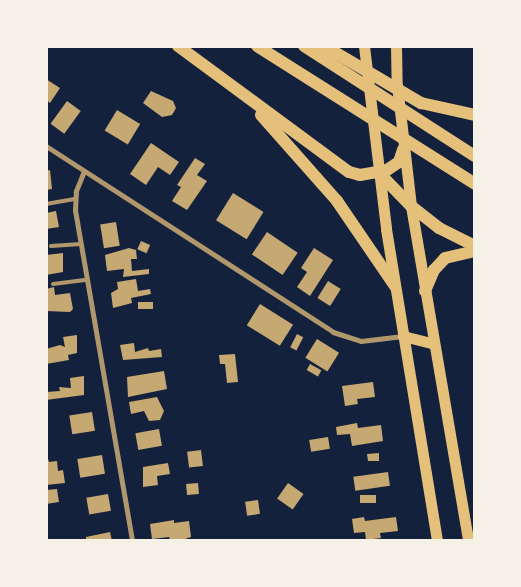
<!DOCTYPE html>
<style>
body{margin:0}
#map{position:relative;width:521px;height:587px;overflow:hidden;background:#14213d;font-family:"PT Serif",serif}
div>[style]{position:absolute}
.building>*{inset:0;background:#c6a872;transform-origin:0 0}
.service>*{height:4px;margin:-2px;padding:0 2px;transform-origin:2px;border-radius:2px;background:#b1986c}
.minor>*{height:5px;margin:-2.5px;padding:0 2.5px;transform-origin:2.5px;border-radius:2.5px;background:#b1986c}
.primary>*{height:11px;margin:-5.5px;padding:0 5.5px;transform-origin:5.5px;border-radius:5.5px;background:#e5c07b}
.trunk>*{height:12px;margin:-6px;padding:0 6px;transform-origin:6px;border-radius:6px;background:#e5c07b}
span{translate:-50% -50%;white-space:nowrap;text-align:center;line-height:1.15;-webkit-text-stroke:4px #f6f1e7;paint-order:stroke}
.frame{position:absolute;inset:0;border:48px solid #f6f1e7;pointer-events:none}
</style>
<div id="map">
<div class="building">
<i style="clip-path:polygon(46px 79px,60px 88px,50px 103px,46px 100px)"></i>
<i style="clip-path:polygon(151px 91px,173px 101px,176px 108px,172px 115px,162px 117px,143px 103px)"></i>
<i style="left:67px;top:101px;width:17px;height:28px;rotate:36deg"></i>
<i style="left:117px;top:110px;width:27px;height:24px;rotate:31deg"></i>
<i style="clip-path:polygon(151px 143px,179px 162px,170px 175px,158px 167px,146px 185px,130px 174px)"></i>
<i style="clip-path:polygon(195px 158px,205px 164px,197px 175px,207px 181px,187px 210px,172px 201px,181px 187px,177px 185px)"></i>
<i style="clip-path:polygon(50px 170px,52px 189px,46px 190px,46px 171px)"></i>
<i style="left:233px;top:193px;width:36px;height:32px;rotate:32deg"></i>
<i style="clip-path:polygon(56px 211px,59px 227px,46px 229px,46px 213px)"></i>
<i style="left:116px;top:222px;width:24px;height:16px;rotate:81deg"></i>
<i style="left:267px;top:232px;width:37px;height:27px;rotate:34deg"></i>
<i style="left:141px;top:241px;width:10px;height:9px;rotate:24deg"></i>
<i style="clip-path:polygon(129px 248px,136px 250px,137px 259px,131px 259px,132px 271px,149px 269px,149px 274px,123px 277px,124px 269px,107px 271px,105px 255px)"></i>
<i style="clip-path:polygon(314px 248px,333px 260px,310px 296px,297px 287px,307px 272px,301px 268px)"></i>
<i style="clip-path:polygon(63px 253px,63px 272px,46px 275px,46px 255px)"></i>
<i style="clip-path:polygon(136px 279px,138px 291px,150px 289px,151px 294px,131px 298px,132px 303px,113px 308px,111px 293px,118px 289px,117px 282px)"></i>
<i style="left:328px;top:281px;width:15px;height:20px;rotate:32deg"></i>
<i style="clip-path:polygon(54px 287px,55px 295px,70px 293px,73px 309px,70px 312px,46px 311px,46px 289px)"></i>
<i style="left:153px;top:302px;width:7px;height:15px;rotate:90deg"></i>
<i style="left:260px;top:304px;width:39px;height:25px;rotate:32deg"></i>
<i style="left:297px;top:334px;width:7px;height:15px;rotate:27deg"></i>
<i style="clip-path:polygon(77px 335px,77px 353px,68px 355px,69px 360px,46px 364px,46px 349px,60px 345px,65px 347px,63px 337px)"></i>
<i style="left:317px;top:339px;width:26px;height:22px;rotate:32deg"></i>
<i style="clip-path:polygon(134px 343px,135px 352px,148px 348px,149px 351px,161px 349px,162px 357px,123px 360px,120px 345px)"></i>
<i style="clip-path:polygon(235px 354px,238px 382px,227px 383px,225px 364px,220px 364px,219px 355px)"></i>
<i style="left:310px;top:364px;width:13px;height:7px;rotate:29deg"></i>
<i style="clip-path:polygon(164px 371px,167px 389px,128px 397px,127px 377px)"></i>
<i style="clip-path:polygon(84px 376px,84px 395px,46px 400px,46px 392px,60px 391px,59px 387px,71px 388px,70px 378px)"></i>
<i style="clip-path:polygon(373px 382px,375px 397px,357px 399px,358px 404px,345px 406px,342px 386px)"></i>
<i style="clip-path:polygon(157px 397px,164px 411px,160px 420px,149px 421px,144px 411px,131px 414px,129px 402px)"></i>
<i style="left:92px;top:412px;width:19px;height:23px;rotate:81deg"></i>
<i style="clip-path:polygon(357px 423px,358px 428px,381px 425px,383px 441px,352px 446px,350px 434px,337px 435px,336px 427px)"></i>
<i style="left:159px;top:429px;width:17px;height:24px;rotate:80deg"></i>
<i style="left:328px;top:437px;width:12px;height:19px;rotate:81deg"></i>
<i style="left:201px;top:450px;width:16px;height:14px;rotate:83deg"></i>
<i style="clip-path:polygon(46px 452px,49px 462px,57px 461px,58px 471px,63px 470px,65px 483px,46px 485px)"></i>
<i style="clip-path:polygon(379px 453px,379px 461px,368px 461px,367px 454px)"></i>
<i style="left:102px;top:455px;width:19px;height:25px;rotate:81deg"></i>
<i style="clip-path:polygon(168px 463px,170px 474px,157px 476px,158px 485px,143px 487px,143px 467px)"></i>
<i style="left:388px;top:472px;width:14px;height:35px;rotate:82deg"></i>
<i style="left:198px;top:483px;width:11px;height:12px;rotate:85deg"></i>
<i style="left:288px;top:483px;width:19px;height:19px;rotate:35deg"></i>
<i style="clip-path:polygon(57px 489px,59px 502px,46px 504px,46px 490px)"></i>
<i style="left:108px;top:494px;width:17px;height:22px;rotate:80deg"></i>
<i style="left:360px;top:495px;width:16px;height:8px"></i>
<i style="left:258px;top:500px;width:14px;height:13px;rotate:82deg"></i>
<i style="clip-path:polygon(364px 517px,365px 521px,396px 517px,398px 531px,380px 533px,381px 538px,366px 540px,365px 532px,354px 533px,352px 519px)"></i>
<i style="clip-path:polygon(174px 520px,174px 523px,189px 521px,191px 537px,179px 541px,170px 541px,169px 537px,152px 539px,150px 524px)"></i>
<i style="clip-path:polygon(110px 532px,112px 541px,86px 541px,86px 537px)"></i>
</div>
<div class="service">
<i style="left:46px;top:204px;width:29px;rotate:-10deg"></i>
<i style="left:51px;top:246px;width:30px;rotate:-4deg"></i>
<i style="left:53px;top:284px;width:34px;rotate:-7deg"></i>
</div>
<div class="minor">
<i style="left:46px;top:146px;width:342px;rotate:32.9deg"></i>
<i style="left:333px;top:332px;width:29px;rotate:18deg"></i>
<i style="left:361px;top:341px;width:42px;rotate:-6.8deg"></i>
<i style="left:84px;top:171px;width:22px;rotate:112deg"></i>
<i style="left:76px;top:191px;width:19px;rotate:93deg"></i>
<i style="left:75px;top:210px;width:336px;rotate:80.2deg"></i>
</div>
<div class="primary">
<i style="left:364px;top:46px;width:184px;rotate:83.1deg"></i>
<i style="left:386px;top:229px;width:316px;rotate:80.7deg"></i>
<i style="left:396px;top:46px;width:39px;rotate:89deg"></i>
<i style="left:397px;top:85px;width:122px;rotate:83.4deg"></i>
<i style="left:411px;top:206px;width:340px;rotate:80.3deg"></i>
<i style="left:403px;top:336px;width:32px;rotate:14deg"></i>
</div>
<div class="trunk">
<i style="left:178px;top:46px;width:212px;rotate:36.4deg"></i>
<i style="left:349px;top:172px;width:11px;rotate:15deg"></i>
<i style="left:360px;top:175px;width:27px;rotate:-10deg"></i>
<i style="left:387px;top:170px;width:14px;rotate:-34deg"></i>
<i style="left:399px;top:162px;width:13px;rotate:-72deg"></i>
<i style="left:257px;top:46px;width:258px;rotate:32.3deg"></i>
<i style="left:304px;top:46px;width:203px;rotate:32.8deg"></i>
<i style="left:319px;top:46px;width:18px;rotate:22deg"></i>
<i style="left:336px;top:53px;width:99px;rotate:30.5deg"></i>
<i style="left:421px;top:103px;width:55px;rotate:12.5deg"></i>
<i style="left:261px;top:115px;width:115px;rotate:48.5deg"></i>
<i style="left:337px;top:201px;width:103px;rotate:55.7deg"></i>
<i style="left:379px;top:173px;width:46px;rotate:45.9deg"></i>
<i style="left:411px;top:206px;width:36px;rotate:38deg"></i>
<i style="left:439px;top:228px;width:40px;rotate:26.6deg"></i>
<i style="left:425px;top:291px;width:23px;rotate:-67deg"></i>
<i style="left:434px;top:270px;width:16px;rotate:-47deg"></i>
<i style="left:445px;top:258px;width:31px;rotate:-13deg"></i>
</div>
<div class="frame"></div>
</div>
